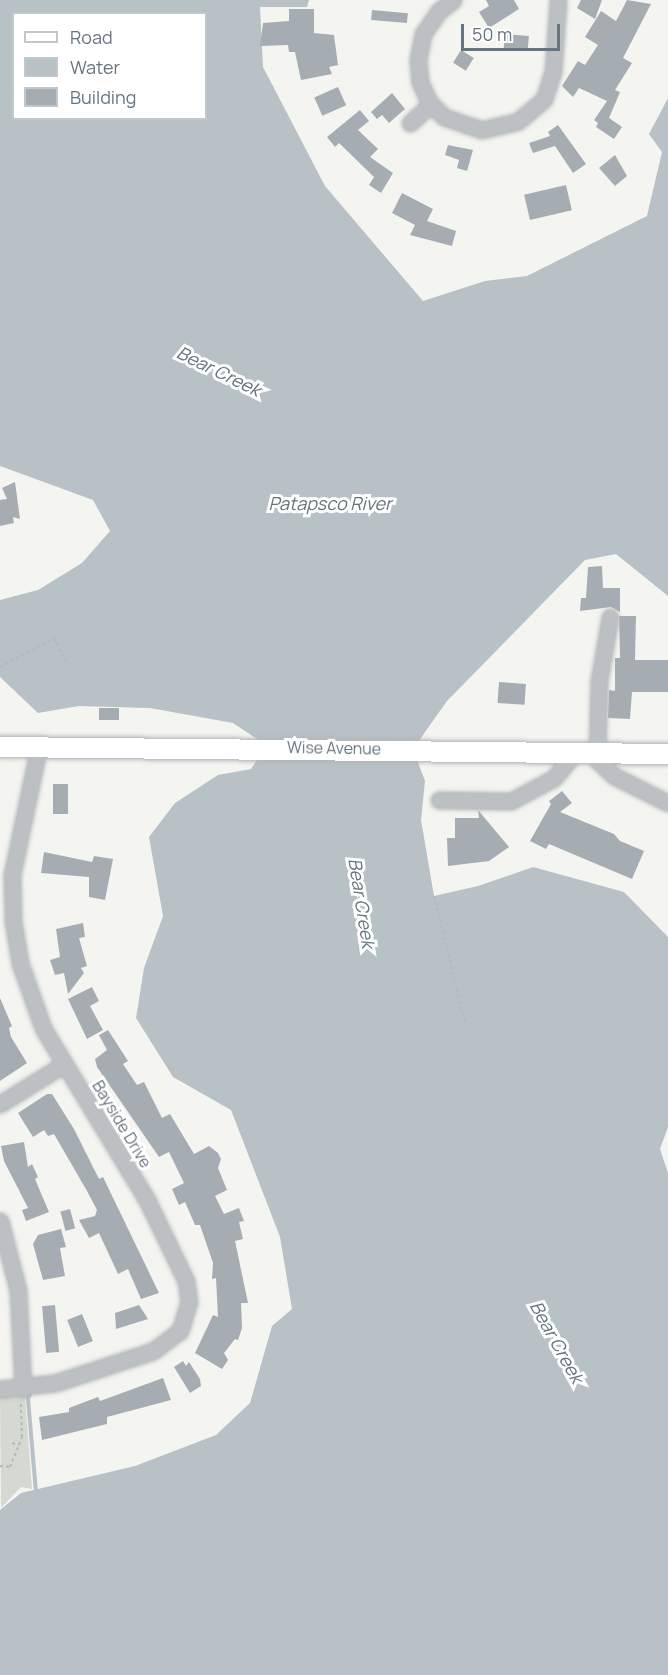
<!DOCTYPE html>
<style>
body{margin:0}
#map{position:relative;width:668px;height:1675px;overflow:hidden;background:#f4f5f1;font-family:Manrope,sans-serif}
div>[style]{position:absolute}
.green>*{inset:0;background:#d4d9d1}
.water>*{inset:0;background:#b7c1c6}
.stream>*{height:4px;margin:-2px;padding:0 2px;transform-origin:2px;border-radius:2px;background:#b7c1c6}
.building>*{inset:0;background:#a6adb2;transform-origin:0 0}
.path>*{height:2px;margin-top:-1px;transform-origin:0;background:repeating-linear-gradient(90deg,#b6b9bb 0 3px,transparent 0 6px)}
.roads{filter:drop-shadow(0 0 2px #b0b4b7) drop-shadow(0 0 2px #b0b4b7)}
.minor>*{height:15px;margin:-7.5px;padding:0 7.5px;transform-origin:7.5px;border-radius:7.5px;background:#bcc0c3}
.major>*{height:20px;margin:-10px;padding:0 10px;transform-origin:10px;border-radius:10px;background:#fff}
span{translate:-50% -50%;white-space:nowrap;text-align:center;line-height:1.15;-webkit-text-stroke:6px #fff;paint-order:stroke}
.street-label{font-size:16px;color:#667480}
.water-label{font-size:18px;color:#62757d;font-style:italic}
.legend{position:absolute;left:12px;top:12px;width:195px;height:108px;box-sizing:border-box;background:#fff;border:2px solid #c2c7cc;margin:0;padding:8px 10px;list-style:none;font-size:18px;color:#667480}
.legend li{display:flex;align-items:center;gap:12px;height:30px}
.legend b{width:30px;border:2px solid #c2c7cc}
.scale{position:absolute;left:461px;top:24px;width:99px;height:27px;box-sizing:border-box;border:3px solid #667480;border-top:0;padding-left:8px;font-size:18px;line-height:21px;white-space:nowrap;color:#667480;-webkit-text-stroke:4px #fff;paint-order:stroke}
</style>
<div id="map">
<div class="green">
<i style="clip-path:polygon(0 1394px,25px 1396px,32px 1489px,21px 1487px,1px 1508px)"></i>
</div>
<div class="water">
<i style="clip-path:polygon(evenodd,0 0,309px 0,307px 7px,260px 7px,263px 67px,325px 186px,423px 301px,485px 281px,527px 276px,647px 216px,662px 152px,649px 134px,668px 98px,668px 596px,616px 554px,585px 560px,447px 701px,413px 749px,425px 781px,421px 820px,434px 896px,478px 886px,533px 867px,624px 892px,668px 937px,668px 1127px,660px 1149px,668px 1173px,668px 1675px,0 1675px,0 1510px,21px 1493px,135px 1466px,216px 1435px,250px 1403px,272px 1326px,292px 1309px,280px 1237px,231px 1110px,173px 1077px,136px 1018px,144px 968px,163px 916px,149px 837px,175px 803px,218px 775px,251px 769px,257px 760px,257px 739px,233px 723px,150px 708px,79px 706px,38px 713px,0 677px,0 600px,38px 590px,82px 563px,110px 531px,93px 500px,0 466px,0 0,14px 14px,206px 14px,206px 118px,14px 118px,14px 14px)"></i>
</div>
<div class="stream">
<i style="left:32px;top:1389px;width:11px;rotate:112deg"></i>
<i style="left:28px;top:1399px;width:93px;rotate:85.1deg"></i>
</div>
<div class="building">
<i style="clip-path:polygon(486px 0,514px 0,519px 9px,489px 28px,479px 12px,489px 6px)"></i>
<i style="clip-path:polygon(581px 0,602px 0,595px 19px,577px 8px)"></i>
<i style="clip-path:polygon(627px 0,651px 4px,623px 58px,632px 63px,615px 90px,620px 92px,609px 118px,622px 127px,614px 139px,596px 127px,598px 123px,594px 120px,607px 101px,579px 88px,573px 97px,562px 86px,578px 61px,585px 65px,598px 45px,585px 37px,601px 11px,616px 21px)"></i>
<i style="clip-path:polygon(289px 9px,314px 9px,314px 33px,334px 35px,338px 65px,329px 67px,332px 74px,301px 80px,295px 52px,289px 52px,288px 45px,260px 46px,263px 23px,289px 21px)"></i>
<i style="left:372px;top:10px;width:36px;height:10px;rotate:5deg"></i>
<i style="left:505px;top:34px;width:24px;height:14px;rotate:5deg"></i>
<i style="left:461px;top:50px;width:15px;height:15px;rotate:32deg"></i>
<i style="left:338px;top:87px;width:20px;height:26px;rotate:66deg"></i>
<i style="clip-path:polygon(392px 93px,405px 109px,389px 123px,382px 115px,377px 119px,371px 112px)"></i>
<i style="clip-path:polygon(360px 110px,369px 121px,358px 130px,378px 149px,370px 157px,393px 173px,381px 193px,369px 185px,374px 177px,339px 143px,335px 147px,327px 137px)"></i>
<i style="clip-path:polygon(558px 125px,586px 164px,573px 173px,555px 146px,533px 153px,529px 143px,550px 136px,548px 132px)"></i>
<i style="clip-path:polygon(448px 145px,473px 150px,467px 171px,457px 168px,459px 160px,445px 155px)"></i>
<i style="clip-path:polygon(615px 155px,627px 176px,615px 186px,599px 168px)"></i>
<i style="left:566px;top:185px;width:26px;height:43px;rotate:77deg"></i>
<i style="clip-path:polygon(402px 193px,433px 209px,427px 221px,456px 231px,452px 246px,410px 235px,415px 225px,392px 213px)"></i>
<i style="clip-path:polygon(15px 482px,20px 519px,13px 517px,14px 523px,0 526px,0 500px,7px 499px,2px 488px)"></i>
<i style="clip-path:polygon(602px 566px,603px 588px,620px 588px,620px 612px,611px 607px,580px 611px,581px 598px,586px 598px,588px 567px)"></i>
<i style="clip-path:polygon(619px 616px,636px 616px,635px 660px,668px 660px,668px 692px,632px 692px,630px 719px,608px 718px,609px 690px,615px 691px,615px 658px,620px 658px)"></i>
<i style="left:499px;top:682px;width:27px;height:21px;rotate:4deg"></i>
<i style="left:99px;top:708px;width:20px;height:12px"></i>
<i style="left:53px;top:784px;width:15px;height:30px"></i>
<i style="clip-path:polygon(562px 791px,572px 803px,560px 812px,614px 834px,620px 841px,644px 851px,632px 879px,549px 844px,546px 849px,530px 841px,551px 804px,549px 801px)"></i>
<i style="clip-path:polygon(478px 810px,509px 847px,489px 861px,448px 866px,447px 838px,455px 838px,455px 818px,479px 818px)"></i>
<i style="clip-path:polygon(44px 852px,92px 862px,94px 856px,113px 859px,105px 900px,89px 897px,89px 877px,41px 873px)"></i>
<i style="clip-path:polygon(83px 923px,85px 937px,79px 938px,87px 966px,81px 968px,84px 973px,68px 994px,64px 973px,55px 975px,50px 960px,60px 957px,56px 929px)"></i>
<i style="clip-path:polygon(92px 987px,99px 1001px,90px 1006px,103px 1030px,87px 1039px,68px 999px)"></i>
<i style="clip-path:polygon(0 998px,12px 1026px,9px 1028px,11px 1037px,27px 1063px,0 1081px)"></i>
<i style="clip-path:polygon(108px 1030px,128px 1061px,123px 1064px,137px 1085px,144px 1082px,162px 1118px,170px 1114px,194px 1154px,209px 1146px,218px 1153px,221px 1159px,218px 1168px,227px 1190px,215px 1196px,224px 1214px,239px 1208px,244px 1221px,239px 1222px,243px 1239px,235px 1241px,248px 1303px,241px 1303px,242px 1328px,238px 1340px,235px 1339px,224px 1353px,228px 1360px,222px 1369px,195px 1353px,213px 1315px,218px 1317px,216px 1278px,212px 1279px,213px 1263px,200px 1225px,195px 1225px,185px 1202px,179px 1205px,172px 1189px,184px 1183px,169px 1152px,159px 1157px,97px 1067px,95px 1059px,107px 1050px,99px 1035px)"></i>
<i style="clip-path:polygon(47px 1094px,52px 1094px,74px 1129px,99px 1179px,103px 1177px,159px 1293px,141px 1299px,128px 1269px,118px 1274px,99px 1233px,89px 1238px,79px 1220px,95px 1216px,97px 1210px,87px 1191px,54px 1134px,48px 1136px,44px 1130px,33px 1137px,18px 1113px)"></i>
<i style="clip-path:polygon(24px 1142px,28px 1167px,32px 1164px,38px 1177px,35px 1179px,49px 1212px,26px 1221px,22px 1210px,28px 1208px,4px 1161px,1px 1146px)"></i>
<i style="left:70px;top:1209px;width:20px;height:10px;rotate:75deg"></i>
<i style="clip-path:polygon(61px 1229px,66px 1247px,60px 1248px,65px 1276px,43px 1280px,33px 1244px,38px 1235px)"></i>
<i style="left:55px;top:1305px;width:47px;height:13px;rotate:85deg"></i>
<i style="clip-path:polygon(139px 1305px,148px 1319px,116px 1329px,115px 1313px)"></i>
<i style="left:82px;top:1314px;width:29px;height:16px;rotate:68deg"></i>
<i style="clip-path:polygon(183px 1361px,186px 1366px,189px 1362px,200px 1379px,201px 1386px,190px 1393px,174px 1367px)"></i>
<i style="clip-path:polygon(163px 1378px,171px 1400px,107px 1417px,107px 1424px,42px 1440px,39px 1417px,69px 1412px,69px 1408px,98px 1397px,100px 1401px)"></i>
</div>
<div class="path">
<i style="left:0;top:667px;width:61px;rotate:-28.2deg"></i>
<i style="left:54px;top:638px;width:28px;rotate:64deg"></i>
<i style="left:434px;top:896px;width:130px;rotate:76.2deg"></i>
<i style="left:12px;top:1443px;width:7px;rotate:16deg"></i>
<i style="left:0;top:1466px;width:10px;rotate:6deg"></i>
<i style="left:10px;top:1467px;width:32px;rotate:-68deg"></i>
<i style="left:22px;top:1437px;width:36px;rotate:-92deg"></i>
</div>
<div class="roads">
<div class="minor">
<i style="left:453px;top:0;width:18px;rotate:142deg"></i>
<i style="left:439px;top:11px;width:28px;rotate:125deg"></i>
<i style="left:423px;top:34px;width:26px;rotate:101deg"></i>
<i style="left:418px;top:60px;width:22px;rotate:85deg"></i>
<i style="left:420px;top:82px;width:22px;rotate:66deg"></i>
<i style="left:429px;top:102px;width:21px;rotate:45deg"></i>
<i style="left:444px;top:117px;width:39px;rotate:19deg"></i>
<i style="left:481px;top:130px;width:37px;rotate:-13deg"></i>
<i style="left:517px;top:122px;width:35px;rotate:-40deg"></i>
<i style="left:544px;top:99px;width:28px;rotate:-72deg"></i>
<i style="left:553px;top:72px;width:72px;rotate:-86deg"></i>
<i style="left:410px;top:123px;width:28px;rotate:-42deg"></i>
<i style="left:610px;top:617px;width:65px;rotate:99.8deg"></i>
<i style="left:599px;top:681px;width:79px;rotate:91.5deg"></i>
<i style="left:597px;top:760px;width:23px;rotate:43deg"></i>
<i style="left:614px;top:776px;width:60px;rotate:26.6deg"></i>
<i style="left:439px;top:800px;width:72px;rotate:0.8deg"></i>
<i style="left:511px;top:801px;width:49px;rotate:-28.1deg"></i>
<i style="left:554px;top:778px;width:33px;rotate:-50deg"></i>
<i style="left:0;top:1104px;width:75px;rotate:-32deg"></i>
<i style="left:0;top:1221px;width:71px;rotate:75.4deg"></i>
<i style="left:18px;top:1290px;width:99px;rotate:87.1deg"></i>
<i style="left:0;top:1389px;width:55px;rotate:-6.2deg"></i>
<i style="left:55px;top:1383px;width:103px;rotate:-18.1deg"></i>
<i style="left:153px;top:1351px;width:34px;rotate:-37deg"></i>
<i style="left:180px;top:1331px;width:30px;rotate:-73deg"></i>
<i style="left:189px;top:1302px;width:21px;rotate:-98deg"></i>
<i style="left:186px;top:1281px;width:90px;rotate:-115.7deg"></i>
<i style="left:147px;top:1200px;width:201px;rotate:-121.2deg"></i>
<i style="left:43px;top:1028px;width:69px;rotate:-109.5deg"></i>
<i style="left:20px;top:963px;width:43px;rotate:-99.5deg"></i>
<i style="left:13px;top:921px;width:46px;rotate:-91.2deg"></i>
<i style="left:12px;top:875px;width:132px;rotate:-78.2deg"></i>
</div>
<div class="major">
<i style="left:0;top:747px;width:668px;rotate:0.6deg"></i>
</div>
</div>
<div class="street-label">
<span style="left:334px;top:748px;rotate:1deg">Wise Avenue</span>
<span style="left:122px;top:1124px;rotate:59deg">Bayside Drive</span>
</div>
<div class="water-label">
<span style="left:219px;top:371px;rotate:26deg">Bear Creek</span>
<span style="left:330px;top:503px">Patapsco River</span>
<span style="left:362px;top:903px;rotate:81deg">Bear Creek</span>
<span style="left:557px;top:1342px;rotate:61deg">Bear Creek</span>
</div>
<ul class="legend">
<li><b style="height:8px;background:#fff"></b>Road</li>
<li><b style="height:16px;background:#b7c1c6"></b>Water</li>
<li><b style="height:16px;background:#a6adb2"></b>Building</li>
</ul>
<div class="scale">50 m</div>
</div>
